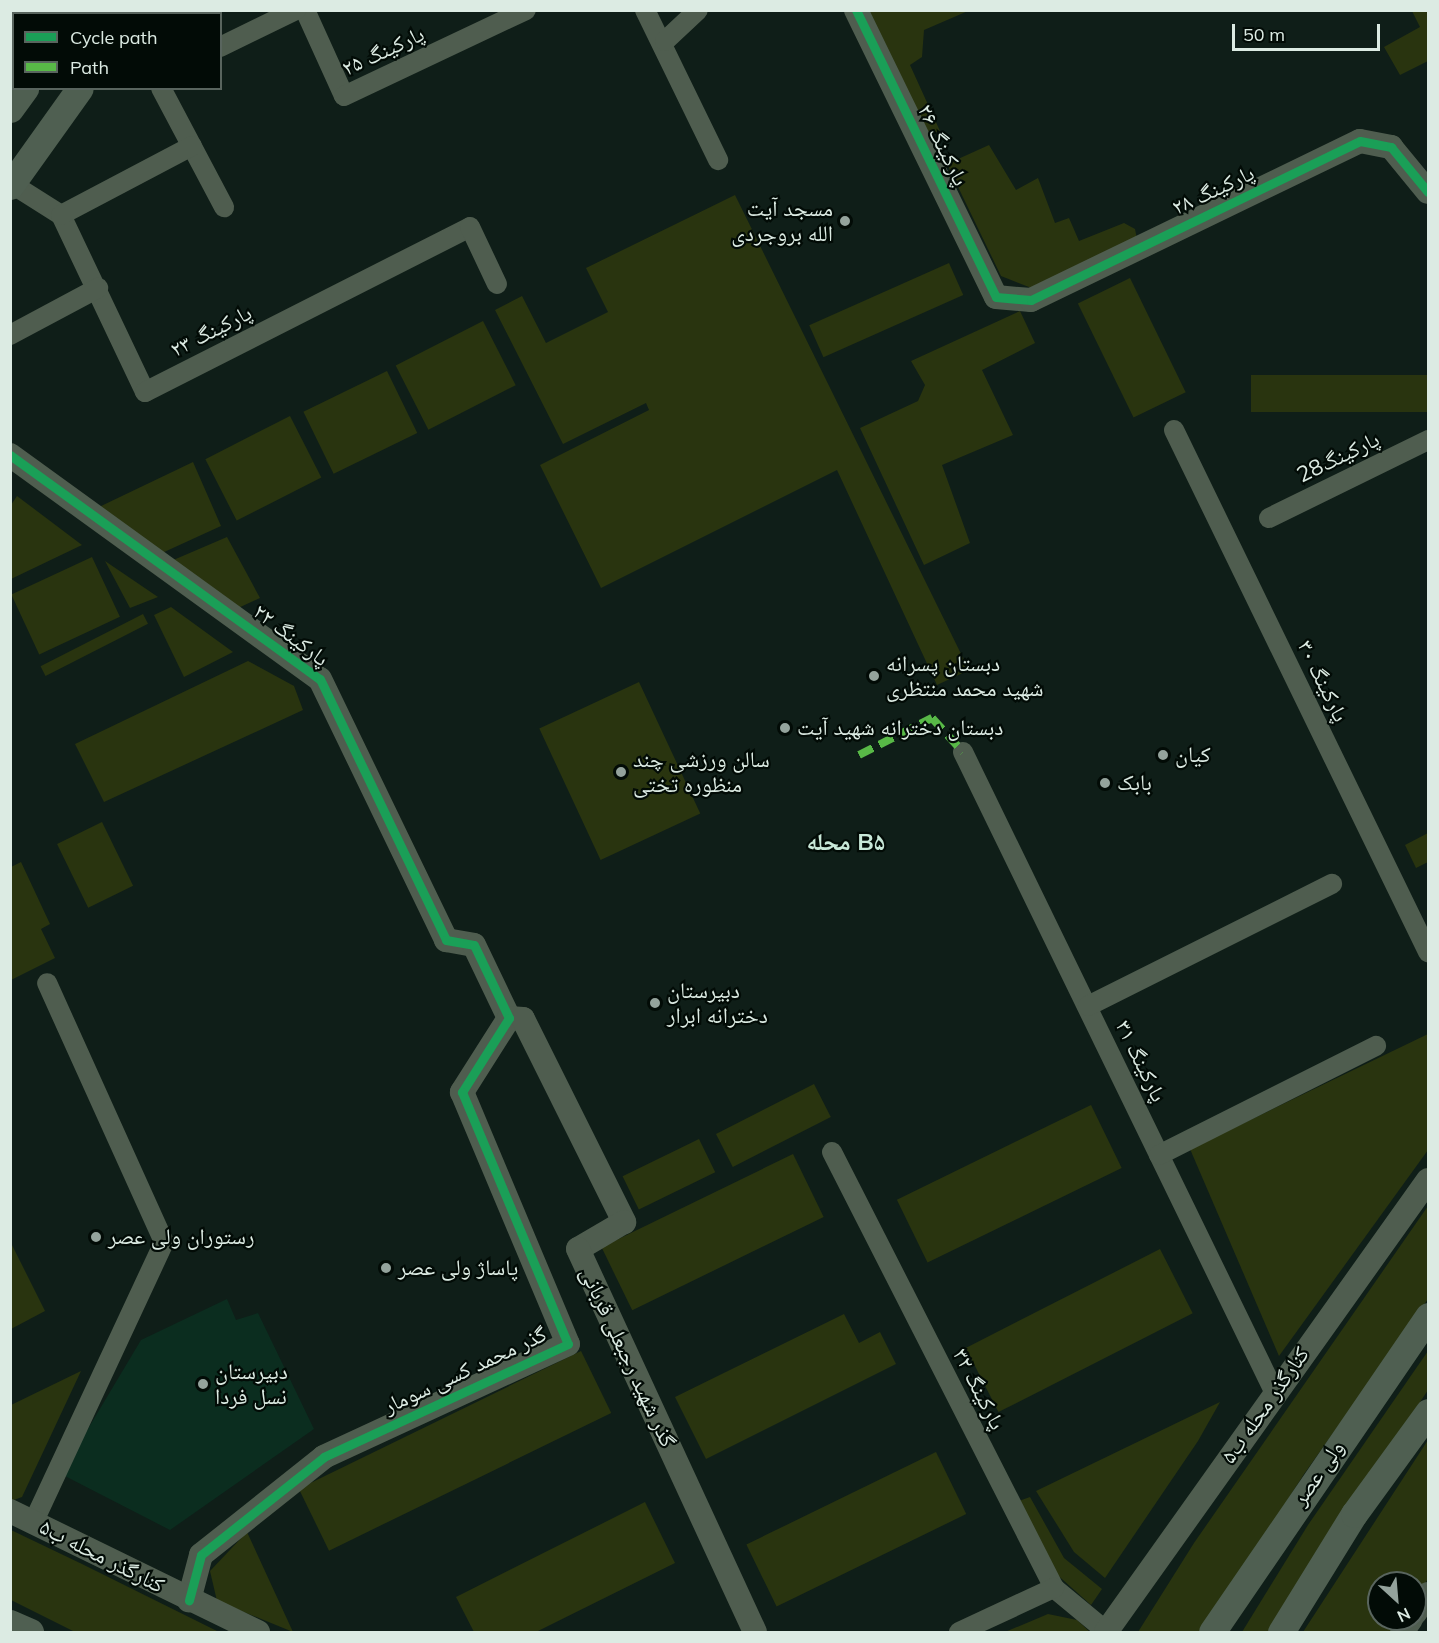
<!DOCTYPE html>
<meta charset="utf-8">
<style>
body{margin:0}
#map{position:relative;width:1439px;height:1643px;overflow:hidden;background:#0f1e18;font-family:Mulish,"Noto Naskh Arabic",sans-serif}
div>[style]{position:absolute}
.built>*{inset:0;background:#0b2d1f}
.green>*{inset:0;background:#29340f;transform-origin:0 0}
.minor>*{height:20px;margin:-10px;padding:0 10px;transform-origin:10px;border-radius:10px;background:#4f5d4f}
.tertiary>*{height:24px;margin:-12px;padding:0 12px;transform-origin:12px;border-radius:12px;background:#4f5d4f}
.secondary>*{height:27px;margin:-13.5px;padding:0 13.5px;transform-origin:13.5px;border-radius:13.5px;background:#4f5f51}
.quiet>*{height:8px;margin-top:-4px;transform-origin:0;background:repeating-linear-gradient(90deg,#58b947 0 15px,transparent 0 23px)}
.cycleway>*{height:9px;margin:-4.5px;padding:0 4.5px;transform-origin:4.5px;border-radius:4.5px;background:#1a9f57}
.dots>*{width:16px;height:16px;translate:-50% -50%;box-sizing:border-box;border:3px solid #020b06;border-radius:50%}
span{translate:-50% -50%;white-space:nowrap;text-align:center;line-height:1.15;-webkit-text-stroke:4.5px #020b06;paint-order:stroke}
.street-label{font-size:22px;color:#dcebe3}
.poi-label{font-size:22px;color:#dcebe3}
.right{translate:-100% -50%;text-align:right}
.left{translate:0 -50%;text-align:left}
.neighbourhood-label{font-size:24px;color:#c8e8d8;font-weight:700}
.frame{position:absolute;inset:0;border:12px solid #dcebe3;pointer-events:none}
.legend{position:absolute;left:12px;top:12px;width:210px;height:78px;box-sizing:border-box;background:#020b06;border:2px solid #59655e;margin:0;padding:8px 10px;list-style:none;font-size:18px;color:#dcebe3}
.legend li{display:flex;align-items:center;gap:12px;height:30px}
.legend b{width:30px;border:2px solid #59655e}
.north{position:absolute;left:1367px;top:1571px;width:60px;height:60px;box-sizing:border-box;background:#020b06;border:2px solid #59655e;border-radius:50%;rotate:154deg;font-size:16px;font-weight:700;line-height:24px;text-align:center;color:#dcebe3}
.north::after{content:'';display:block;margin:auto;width:21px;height:27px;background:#94a39c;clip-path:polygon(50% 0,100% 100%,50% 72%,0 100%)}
.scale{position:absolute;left:1232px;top:24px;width:148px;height:27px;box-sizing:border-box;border:3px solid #dcebe3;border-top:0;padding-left:8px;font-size:18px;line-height:21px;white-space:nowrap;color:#dcebe3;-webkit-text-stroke:4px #020b06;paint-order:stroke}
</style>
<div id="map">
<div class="built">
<i style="clip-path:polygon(227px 1299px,236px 1320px,258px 1313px,314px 1429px,170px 1530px,61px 1474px,141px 1340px)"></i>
</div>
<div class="green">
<i style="clip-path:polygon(861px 11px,968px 11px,924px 30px,922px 57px,910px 65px,940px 131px,922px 137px)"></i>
<i style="clip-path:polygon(1412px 11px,1428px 11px,1428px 61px,1400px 75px,1384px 47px,1420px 27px)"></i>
<i style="clip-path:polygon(989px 145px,1016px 190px,1038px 178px,1055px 223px,1069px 218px,1079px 241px,1124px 223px,1135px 229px,1137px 239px,1034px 289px,1001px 276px,947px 164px)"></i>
<i style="clip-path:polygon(735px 195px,969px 670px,937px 685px,837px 470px,601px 588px,540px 465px,649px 410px,646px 403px,563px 444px,495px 310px,522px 296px,546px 343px,608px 312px,586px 268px)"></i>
<i style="left:949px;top:263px;width:35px;height:153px;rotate:66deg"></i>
<i style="left:1130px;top:278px;width:127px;height:58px;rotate:64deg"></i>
<i style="clip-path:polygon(1020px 311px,1035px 343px,982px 370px,1013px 435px,942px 465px,970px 543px,924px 565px,860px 428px,918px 401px,925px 385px,911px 361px)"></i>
<i style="left:483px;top:321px;width:72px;height:98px;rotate:63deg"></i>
<i style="left:387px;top:371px;width:69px;height:93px;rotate:64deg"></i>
<i style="left:1428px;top:375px;width:37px;height:177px;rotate:90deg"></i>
<i style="left:290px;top:416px;width:69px;height:95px;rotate:63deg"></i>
<i style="clip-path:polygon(193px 462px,221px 526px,162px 553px,99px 507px)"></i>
<i style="clip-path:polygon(17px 496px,82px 545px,11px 579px,11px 505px)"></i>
<i style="clip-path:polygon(227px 537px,260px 598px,236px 609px,171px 561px)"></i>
<i style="left:92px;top:557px;width:66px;height:89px;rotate:65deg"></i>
<i style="clip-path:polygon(105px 561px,158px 597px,130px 608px)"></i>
<i style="clip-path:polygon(171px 607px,233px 652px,184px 677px,154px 615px)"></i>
<i style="left:143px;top:614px;width:11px;height:115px;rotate:63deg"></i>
<i style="clip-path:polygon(248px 661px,294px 686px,303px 710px,104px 802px,75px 744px)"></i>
<i style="left:639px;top:682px;width:145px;height:110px;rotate:65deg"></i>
<i style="left:102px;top:822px;width:71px;height:50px;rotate:64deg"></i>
<i style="clip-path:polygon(1428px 833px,1428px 862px,1416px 868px,1405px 845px)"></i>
<i style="clip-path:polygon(21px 862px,50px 924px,41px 929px,55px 958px,11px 980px,11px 867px)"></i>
<i style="clip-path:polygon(1428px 1034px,1428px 1150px,1279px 1356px,1190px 1149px)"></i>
<i style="left:814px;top:1084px;width:37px;height:110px;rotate:63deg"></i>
<i style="left:1091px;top:1105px;width:70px;height:216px;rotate:64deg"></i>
<i style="left:699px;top:1139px;width:37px;height:85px;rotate:64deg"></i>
<i style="left:793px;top:1154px;width:70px;height:213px;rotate:64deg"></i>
<i style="clip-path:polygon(1428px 1206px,1428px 1299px,1304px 1474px,1203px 1632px,1138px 1632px,1194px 1543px)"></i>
<i style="clip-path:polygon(11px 1243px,45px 1311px,11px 1329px,10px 1329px)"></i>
<i style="left:1160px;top:1249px;width:72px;height:218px;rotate:63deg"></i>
<i style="clip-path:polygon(844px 1314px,859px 1343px,880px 1332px,896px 1364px,706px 1459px,675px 1397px)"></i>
<i style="left:581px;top:1351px;width:69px;height:314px;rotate:64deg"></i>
<i style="clip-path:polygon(1428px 1351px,1428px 1390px,1268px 1632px,1242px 1632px,1308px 1525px)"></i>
<i style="clip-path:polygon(81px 1371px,22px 1497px,11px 1501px,11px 1405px)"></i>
<i style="clip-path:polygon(1220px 1402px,1198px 1441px,1105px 1578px,1074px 1552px,1036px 1491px)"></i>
<i style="clip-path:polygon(1428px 1440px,1428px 1579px,1415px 1598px,1415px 1583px,1379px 1583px,1379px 1619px,1401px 1619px,1392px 1632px,1303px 1632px)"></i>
<i style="left:936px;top:1452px;width:69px;height:211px;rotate:64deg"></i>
<i style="clip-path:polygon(1030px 1497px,1064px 1558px,1102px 1589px,1091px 1605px,1053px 1571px,1013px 1503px)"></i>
<i style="clip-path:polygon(645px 1502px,675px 1563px,536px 1632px,474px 1632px,456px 1597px)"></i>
<i style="clip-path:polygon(11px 1530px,82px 1564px,219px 1632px,75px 1632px,11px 1600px)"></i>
<i style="clip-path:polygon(247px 1532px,293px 1632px,217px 1601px,210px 1571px)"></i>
<i style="clip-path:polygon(1048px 1614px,1077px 1620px,1090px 1632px,1005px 1632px)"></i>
</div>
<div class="minor">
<i style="left:305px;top:10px;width:94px;rotate:65.6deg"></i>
<i style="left:344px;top:96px;width:201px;rotate:-25.3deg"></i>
<i style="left:645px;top:10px;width:167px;rotate:64deg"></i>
<i style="left:665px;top:41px;width:45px;rotate:-43.2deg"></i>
<i style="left:220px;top:47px;width:85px;rotate:-26deg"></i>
<i style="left:161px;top:88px;width:135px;rotate:62.1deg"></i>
<i style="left:12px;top:184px;width:58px;rotate:32.3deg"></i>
<i style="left:61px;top:215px;width:196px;rotate:64.6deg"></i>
<i style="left:145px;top:392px;width:364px;rotate:-26.9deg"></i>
<i style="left:470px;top:227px;width:63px;rotate:64.7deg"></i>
<i style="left:61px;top:215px;width:148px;rotate:-27.8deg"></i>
<i style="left:10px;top:335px;width:100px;rotate:-28.1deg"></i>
<i style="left:1174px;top:430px;width:581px;rotate:64.05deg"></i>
<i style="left:1269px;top:518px;width:177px;rotate:-26.1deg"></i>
<i style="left:963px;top:752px;width:711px;rotate:64.05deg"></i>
<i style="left:1088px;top:1006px;width:273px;rotate:-26.6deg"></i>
<i style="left:832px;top:1152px;width:489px;rotate:63deg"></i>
<i style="left:1054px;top:1588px;width:67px;rotate:39.6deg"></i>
<i style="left:1159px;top:1155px;width:243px;rotate:-26.7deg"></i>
<i style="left:34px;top:1521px;width:308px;rotate:-65deg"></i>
<i style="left:164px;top:1242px;width:284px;rotate:-114.3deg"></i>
<i style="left:959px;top:1632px;width:105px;rotate:-24.9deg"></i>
</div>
<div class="tertiary">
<i style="left:856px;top:10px;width:319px;rotate:64deg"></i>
<i style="left:996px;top:297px;width:35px;rotate:5deg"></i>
<i style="left:1031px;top:300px;width:365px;rotate:-25.8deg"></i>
<i style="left:1360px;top:141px;width:32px;rotate:11deg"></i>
<i style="left:1391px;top:147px;width:58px;rotate:50.6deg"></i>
<i style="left:10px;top:455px;width:382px;rotate:35.9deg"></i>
<i style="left:320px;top:679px;width:290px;rotate:64.2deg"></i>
<i style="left:446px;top:940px;width:28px;rotate:10deg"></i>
<i style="left:474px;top:945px;width:81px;rotate:64.4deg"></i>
<i style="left:509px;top:1018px;width:88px;rotate:122.4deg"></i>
<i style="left:462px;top:1092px;width:273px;rotate:67.2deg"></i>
<i style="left:568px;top:1344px;width:269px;rotate:155.2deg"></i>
<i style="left:324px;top:1457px;width:157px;rotate:141.5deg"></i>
<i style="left:201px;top:1555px;width:47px;rotate:104.9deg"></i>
<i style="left:509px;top:1018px;width:14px;rotate:4deg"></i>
<i style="left:523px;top:1019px;width:227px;rotate:63.5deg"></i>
<i style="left:624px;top:1222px;width:53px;rotate:149.6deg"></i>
<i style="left:578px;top:1249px;width:422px;rotate:65.2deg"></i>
<i style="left:10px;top:1511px;width:276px;rotate:26deg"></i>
<i style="left:1415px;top:1613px;width:23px;rotate:-56deg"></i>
<i style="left:1106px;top:1632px;width:555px;rotate:-54.53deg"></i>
<i style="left:1402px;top:1632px;width:16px;rotate:-55deg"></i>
</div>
<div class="secondary">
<i style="left:83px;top:14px;width:4px;rotate:-63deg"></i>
<i style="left:135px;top:14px;width:5px;rotate:-53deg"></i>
<i style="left:10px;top:109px;width:26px;rotate:-54deg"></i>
<i style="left:10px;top:186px;width:120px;rotate:-54.5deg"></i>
<i style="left:10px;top:1623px;width:22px;rotate:24deg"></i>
<i style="left:1212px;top:1632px;width:383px;rotate:-55.6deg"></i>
<i style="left:1281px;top:1632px;width:139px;rotate:-58.3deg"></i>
<i style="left:1354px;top:1514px;width:126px;rotate:-54deg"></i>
</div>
<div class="quiet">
<i style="left:859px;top:755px;width:82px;rotate:-26.9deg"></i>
<i style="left:932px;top:718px;width:46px;rotate:47.6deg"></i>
</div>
<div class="cycleway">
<i style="left:856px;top:10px;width:319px;rotate:64deg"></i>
<i style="left:996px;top:297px;width:35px;rotate:5deg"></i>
<i style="left:1031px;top:300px;width:365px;rotate:-25.8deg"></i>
<i style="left:1360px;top:141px;width:32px;rotate:11deg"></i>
<i style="left:1391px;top:147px;width:58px;rotate:50.6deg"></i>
<i style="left:10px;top:455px;width:382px;rotate:35.9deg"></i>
<i style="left:320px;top:679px;width:290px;rotate:64.2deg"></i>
<i style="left:446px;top:940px;width:28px;rotate:10deg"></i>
<i style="left:474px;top:945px;width:81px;rotate:64.4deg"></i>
<i style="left:509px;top:1018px;width:88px;rotate:122.4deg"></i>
<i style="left:462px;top:1092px;width:273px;rotate:67.2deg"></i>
<i style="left:568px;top:1344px;width:269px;rotate:155.2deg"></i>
<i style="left:324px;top:1457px;width:157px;rotate:141.5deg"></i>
<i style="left:201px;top:1555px;width:47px;rotate:104.9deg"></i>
</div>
<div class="dots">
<i style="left:845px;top:221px;background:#94a39c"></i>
<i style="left:874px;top:676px;background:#94a39c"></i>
<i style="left:785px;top:728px;background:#94a39c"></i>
<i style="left:1163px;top:755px;background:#94a39c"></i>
<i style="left:621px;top:772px;background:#94a39c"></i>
<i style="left:1105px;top:783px;background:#94a39c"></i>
<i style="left:655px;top:1003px;background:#94a39c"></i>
<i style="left:96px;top:1237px;background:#94a39c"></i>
<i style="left:386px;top:1268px;background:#94a39c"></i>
<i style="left:203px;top:1384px;background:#94a39c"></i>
</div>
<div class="street-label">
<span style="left:383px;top:51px;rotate:-25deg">پارکینگ ۲۵</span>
<span style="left:943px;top:145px;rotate:64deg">پارکینگ ۲۶</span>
<span style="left:1213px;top:190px;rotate:-25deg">پارکینگ ۲۸</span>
<span style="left:211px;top:331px;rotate:-27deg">پارکینگ ۲۳</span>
<span style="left:1338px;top:457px;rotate:-26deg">پارکینگ28</span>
<span style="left:291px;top:635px;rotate:37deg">پارکینگ ۲۲</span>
<span style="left:1323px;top:681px;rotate:64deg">پارکینگ ۳۰</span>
<span style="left:1141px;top:1061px;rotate:64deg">پارکینگ ۳۱</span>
<span style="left:628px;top:1357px;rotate:65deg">گذر شهید رجبعلی قربانی</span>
<span style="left:465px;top:1370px;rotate:-25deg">گذر محمد کسی سومار</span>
<span style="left:979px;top:1389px;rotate:63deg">پارکینگ ۳۲</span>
<span style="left:1265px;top:1405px;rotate:-55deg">کنارگذر محله ب۵</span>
<span style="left:1318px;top:1473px;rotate:-55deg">ولی عصر</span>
<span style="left:102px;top:1556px;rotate:27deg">کنارگذر محله ب۵</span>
</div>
<div class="poi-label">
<span class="right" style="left:833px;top:221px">مسجد آیت<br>الله بروجردی</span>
<span class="left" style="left:886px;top:676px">دبستان پسرانه<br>شهید محمد منتظری</span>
<span class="left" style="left:797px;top:728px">دبستان دخترانه شهید آیت</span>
<span class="left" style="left:1175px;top:755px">کیان</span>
<span class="left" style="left:633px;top:772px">سالن ورزشی چند<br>منظوره تختی</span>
<span class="left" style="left:1117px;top:783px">بابک</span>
<span class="left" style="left:667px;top:1003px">دبیرستان<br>دخترانه ابرار</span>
<span class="left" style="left:108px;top:1237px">رستوران ولی عصر</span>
<span class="left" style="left:398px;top:1268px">پاساژ ولی عصر</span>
<span class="left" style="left:215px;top:1384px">دبیرستان<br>نسل فردا</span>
</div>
<div class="neighbourhood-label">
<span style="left:846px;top:842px">محله B۵</span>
</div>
<div class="frame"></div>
<ul class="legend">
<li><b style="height:8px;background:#1a9f57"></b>Cycle path</li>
<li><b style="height:8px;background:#58b947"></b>Path</li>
</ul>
<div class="north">N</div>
<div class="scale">50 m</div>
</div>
